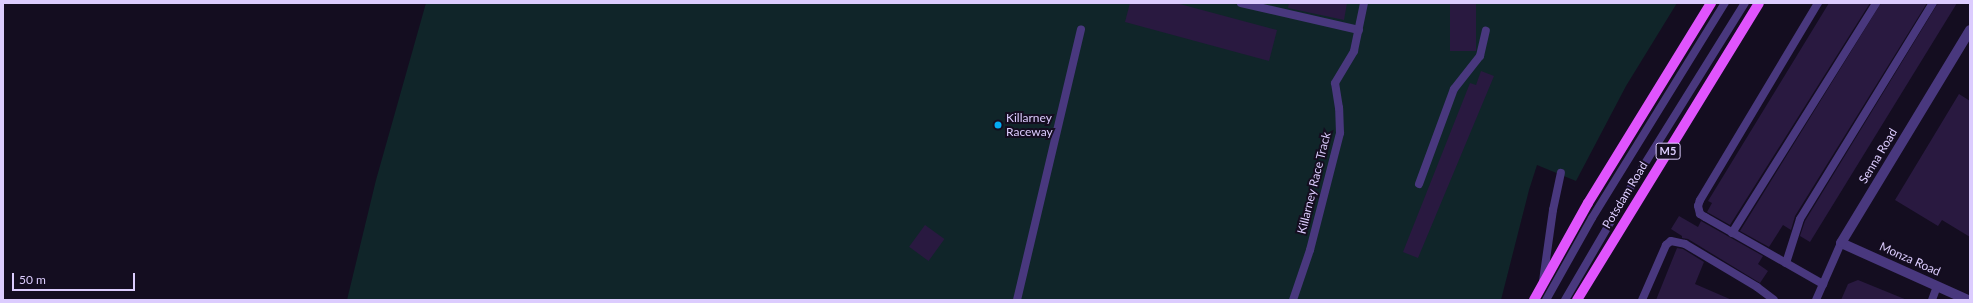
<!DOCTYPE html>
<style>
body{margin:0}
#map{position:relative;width:1973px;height:303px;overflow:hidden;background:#140d20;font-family:Lato,sans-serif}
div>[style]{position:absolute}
.green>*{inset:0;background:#102529}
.building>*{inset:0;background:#291940;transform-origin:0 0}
.service>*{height:8px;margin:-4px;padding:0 4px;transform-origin:4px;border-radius:4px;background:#49387e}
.minor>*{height:10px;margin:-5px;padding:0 5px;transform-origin:5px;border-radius:5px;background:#49387e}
.primary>*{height:10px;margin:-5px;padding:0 5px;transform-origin:5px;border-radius:5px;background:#e054fd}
.dots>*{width:11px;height:11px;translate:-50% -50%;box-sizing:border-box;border:2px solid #140d20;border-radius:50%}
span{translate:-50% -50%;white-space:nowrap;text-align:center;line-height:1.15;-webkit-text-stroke:4px #140d20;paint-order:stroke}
.shield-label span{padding:1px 3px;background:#140d20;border:1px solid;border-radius:3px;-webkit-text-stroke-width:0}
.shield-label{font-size:11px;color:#dcccfe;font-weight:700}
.poi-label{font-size:12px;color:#dcccfe}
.left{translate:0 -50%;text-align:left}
.street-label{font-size:12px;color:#dcccfe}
.frame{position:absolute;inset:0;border:4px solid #dcccfe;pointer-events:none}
.scale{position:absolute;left:12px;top:273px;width:123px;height:18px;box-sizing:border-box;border:2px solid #dcccfe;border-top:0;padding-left:5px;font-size:12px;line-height:14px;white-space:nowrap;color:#dcccfe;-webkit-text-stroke:3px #140d20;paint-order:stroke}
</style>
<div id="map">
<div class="green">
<i style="clip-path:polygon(426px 3px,1677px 3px,1626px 86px,1576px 181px,1537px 165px,1529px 190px,1501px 300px,347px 300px,376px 180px)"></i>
</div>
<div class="building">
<i style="clip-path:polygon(1130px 3px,1176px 3px,1277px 30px,1269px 61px,1125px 22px)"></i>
<i style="clip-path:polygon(1289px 3px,1347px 3px,1344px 20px,1288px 8px)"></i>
<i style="left:1450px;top:3px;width:26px;height:48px"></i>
<i style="clip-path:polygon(1829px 3px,1870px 3px,1730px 225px,1707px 212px,1712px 203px,1708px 201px)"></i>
<i style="clip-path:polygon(1881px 3px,1927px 3px,1795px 216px,1791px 230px,1783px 225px,1769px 247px,1740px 231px)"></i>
<i style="clip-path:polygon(1938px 3px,1957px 3px,1810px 242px,1800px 236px,1805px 221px)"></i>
<i style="clip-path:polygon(1481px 71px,1494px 76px,1418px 258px,1403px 252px,1470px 83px,1476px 85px)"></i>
<i style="clip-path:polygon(1959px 94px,1970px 101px,1970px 237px,1942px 220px,1938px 226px,1895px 200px)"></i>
<i style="clip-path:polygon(1679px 216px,1698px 227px,1701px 221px,1763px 256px,1758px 264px,1768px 271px,1760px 283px,1688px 239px,1682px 238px,1682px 236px,1671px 229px)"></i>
<i style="left:925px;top:225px;width:24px;height:27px;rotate:36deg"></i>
<i style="clip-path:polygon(1677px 248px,1683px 249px,1704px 262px,1695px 284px,1732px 300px,1656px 300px)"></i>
<i style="clip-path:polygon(1858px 280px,1907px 300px,1841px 300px,1848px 284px)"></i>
</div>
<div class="service">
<i style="left:1241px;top:3px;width:121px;rotate:12.9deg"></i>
<i style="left:1818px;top:3px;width:230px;rotate:120.9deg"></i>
<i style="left:1700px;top:200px;width:6px;rotate:108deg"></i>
<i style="left:1698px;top:206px;width:8px;rotate:76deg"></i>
<i style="left:1700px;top:214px;width:6px;rotate:31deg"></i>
<i style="left:1705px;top:217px;width:136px;rotate:29.6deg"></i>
<i style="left:1419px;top:184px;width:101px;rotate:-69.8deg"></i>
<i style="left:1454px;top:89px;width:42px;rotate:-51.8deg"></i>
<i style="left:1480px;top:56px;width:26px;rotate:-77deg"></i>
<i style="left:1732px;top:233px;width:271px;rotate:-57.9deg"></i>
<i style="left:1786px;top:263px;width:46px;rotate:-72.3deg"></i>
<i style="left:1800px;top:219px;width:254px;rotate:-58.4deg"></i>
<i style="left:1543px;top:281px;width:72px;rotate:-82deg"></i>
<i style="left:1553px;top:210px;width:38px;rotate:-78deg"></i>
<i style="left:1017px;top:300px;width:278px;rotate:-76.7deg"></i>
<i style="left:1293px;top:300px;width:53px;rotate:-71.2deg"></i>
<i style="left:1310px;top:250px;width:121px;rotate:-75.6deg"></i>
<i style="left:1340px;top:133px;width:25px;rotate:-92deg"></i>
<i style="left:1339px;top:108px;width:25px;rotate:-99deg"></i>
<i style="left:1335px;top:83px;width:37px;rotate:-59deg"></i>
<i style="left:1354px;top:51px;width:49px;rotate:-78.2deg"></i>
<i style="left:1546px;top:300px;width:94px;rotate:-60.7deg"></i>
<i style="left:1592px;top:218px;width:253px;rotate:-58.3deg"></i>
<i style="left:1565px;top:300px;width:156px;rotate:-59.7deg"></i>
<i style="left:1644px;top:165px;width:191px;rotate:-58.1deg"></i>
<i style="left:1642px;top:300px;width:60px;rotate:-66.4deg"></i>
<i style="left:1666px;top:245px;width:6px;rotate:-39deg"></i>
<i style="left:1671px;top:241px;width:14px;rotate:12deg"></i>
<i style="left:1685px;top:244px;width:84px;rotate:30.8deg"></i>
<i style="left:1757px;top:287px;width:21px;rotate:37deg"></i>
<i style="left:1816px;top:300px;width:62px;rotate:-66.3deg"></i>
<i style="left:1932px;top:300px;width:15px;rotate:-70deg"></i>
</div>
<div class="minor">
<i style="left:1968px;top:300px;width:139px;rotate:-155.8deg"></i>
<i style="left:1841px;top:243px;width:249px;rotate:-58.8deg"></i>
</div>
<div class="primary">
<i style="left:1534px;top:300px;width:111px;rotate:-60.9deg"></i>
<i style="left:1588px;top:203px;width:235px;rotate:-58.4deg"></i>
<i style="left:1577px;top:300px;width:348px;rotate:-58.5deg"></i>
</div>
<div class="dots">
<i style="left:998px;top:125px;background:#03abf3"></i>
</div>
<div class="shield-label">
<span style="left:1668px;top:151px">M5</span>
</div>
<div class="poi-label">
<span class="left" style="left:1006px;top:125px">Killarney<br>Raceway</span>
</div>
<div class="street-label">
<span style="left:1878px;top:156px;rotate:-59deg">Senna Road</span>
<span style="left:1314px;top:183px;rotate:-76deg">Killarney Race Track</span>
<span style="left:1625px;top:195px;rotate:-59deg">Potsdam Road</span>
<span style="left:1910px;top:259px;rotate:24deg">Monza Road</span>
</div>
<div class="frame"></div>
<div class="scale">50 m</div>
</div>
